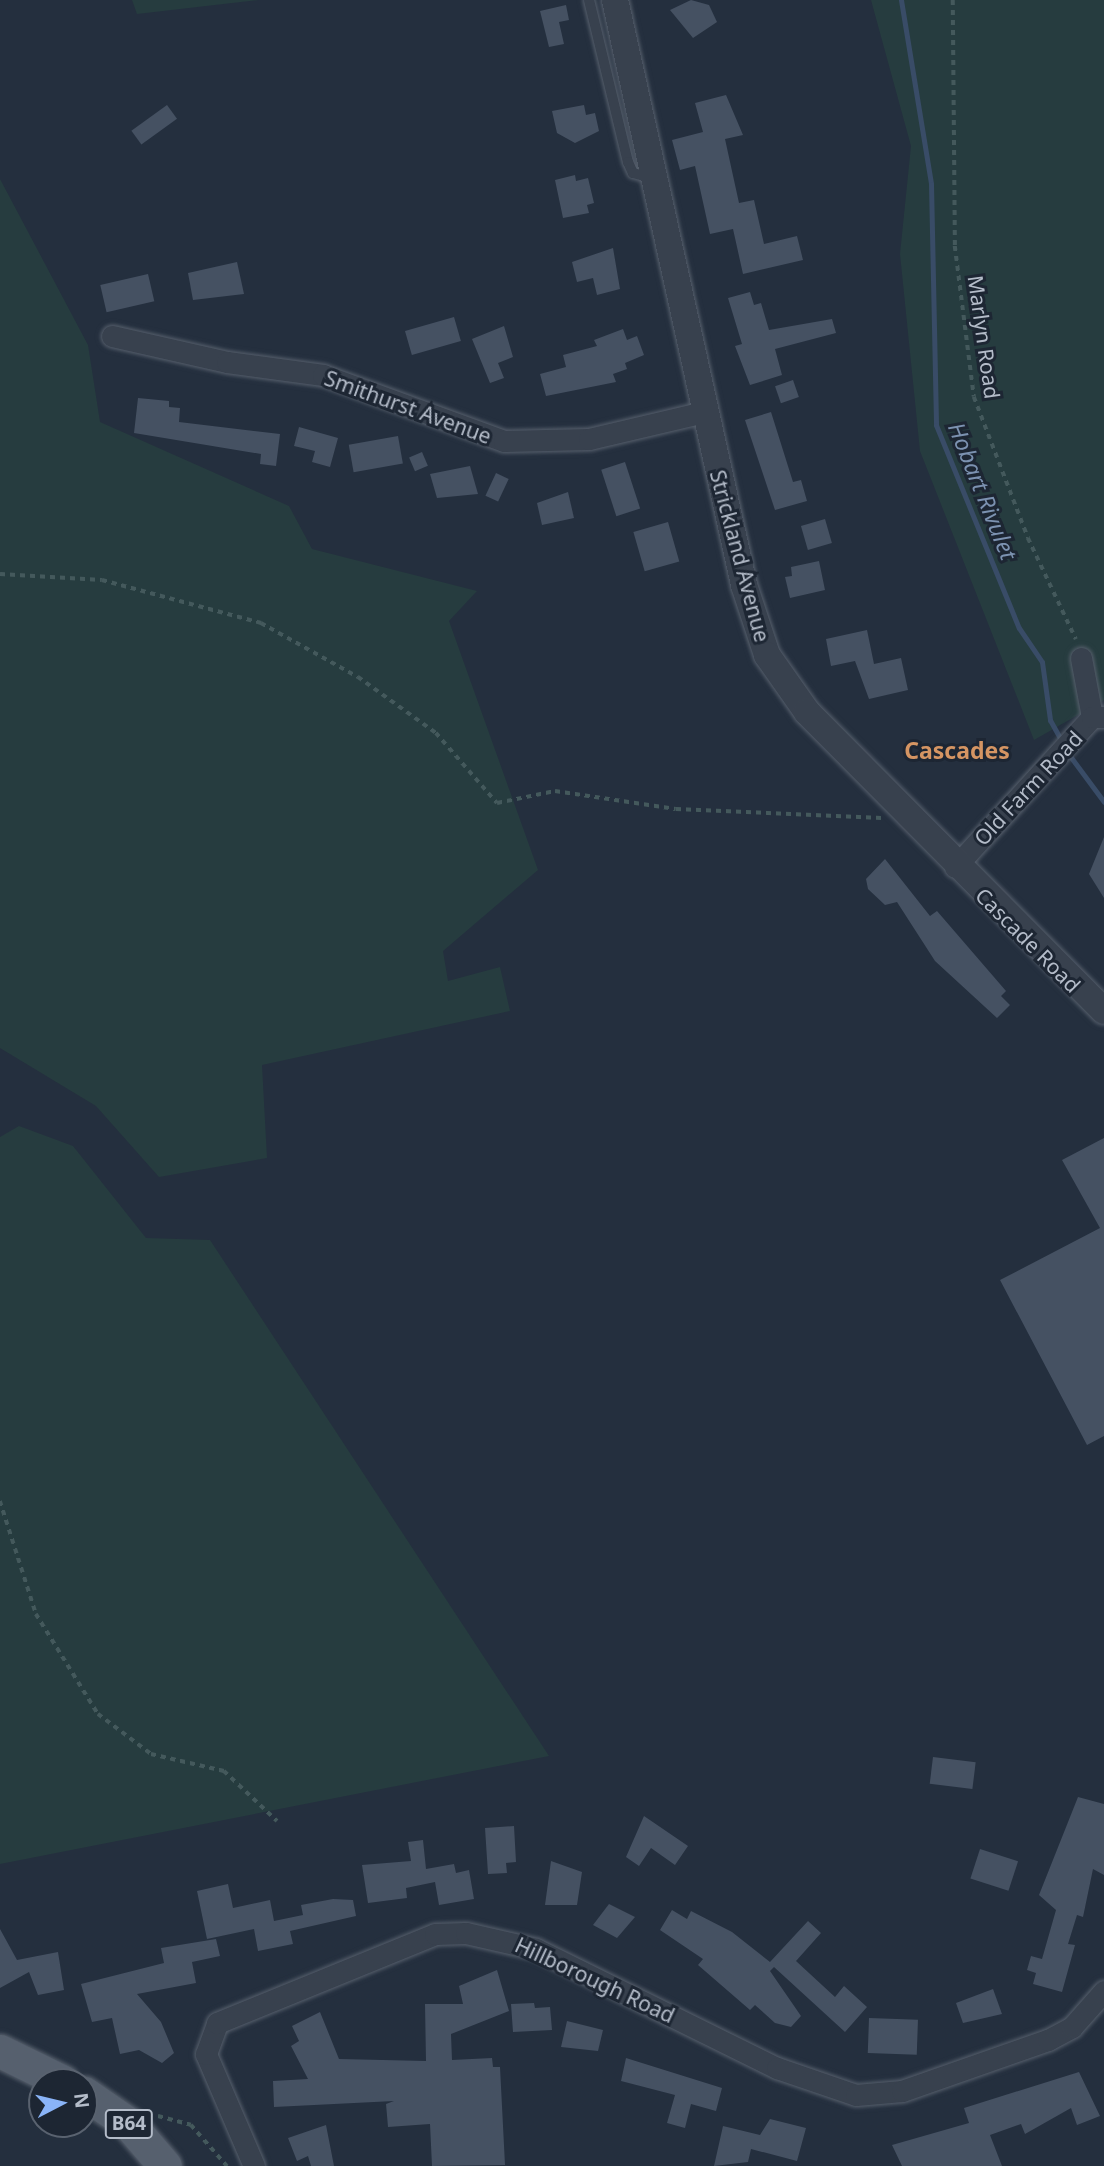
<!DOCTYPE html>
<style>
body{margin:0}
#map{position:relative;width:1104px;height:2166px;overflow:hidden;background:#242f3e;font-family:"Noto Sans",sans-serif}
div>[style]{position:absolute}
.green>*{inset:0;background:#263c3f}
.stream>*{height:5px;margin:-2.5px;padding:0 2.5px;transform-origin:2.5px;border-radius:2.5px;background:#394c67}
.building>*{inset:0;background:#455162;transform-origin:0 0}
.path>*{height:3.5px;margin-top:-1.75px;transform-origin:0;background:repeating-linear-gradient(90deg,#44595c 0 5px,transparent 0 10px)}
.roads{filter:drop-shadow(0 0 2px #565f6c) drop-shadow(0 0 2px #565f6c)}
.service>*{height:10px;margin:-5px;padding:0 5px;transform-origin:5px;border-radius:5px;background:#38414e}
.minor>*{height:21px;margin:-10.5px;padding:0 10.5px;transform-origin:10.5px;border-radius:10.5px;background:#38414e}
.tertiary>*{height:26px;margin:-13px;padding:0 13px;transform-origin:13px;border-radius:13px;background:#38414e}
.primary>*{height:33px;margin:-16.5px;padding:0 16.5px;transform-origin:16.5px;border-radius:16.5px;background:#56606e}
span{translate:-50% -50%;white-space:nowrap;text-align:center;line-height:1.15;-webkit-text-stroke:6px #1d2633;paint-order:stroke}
.shield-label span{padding:2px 5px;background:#1d2633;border:2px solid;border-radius:5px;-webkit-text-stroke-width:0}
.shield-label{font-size:19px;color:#b4bcc9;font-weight:700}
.street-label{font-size:21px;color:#b4bcc9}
.water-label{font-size:23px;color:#7c92b1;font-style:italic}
.neighbourhood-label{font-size:23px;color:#d59563;font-weight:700}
.north{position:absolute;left:28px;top:2068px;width:70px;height:70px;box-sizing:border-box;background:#1d2633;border:2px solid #59626f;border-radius:50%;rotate:83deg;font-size:19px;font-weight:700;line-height:28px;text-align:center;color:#b4bcc9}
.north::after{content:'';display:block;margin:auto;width:24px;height:32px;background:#8ab4f8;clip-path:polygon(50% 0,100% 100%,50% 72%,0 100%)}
</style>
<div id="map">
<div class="green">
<i style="clip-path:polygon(132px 0,259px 0,137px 14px)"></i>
<i style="clip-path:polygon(871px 0,1104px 0,1104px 700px,1034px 740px,920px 451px,900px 254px,911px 146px)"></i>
<i style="clip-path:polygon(0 179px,88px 345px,100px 422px,289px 506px,312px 549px,477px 591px,449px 621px,538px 870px,443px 951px,448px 981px,500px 967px,510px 1011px,262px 1065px,267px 1158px,159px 1177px,96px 1106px,0 1048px)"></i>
<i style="clip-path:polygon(19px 1126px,73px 1146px,146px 1238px,210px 1240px,549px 1756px,0 1864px,0 1137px)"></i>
</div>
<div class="stream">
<i style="left:901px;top:0;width:186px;rotate:80.7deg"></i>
<i style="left:931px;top:184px;width:241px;rotate:88.8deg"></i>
<i style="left:936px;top:425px;width:219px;rotate:67.8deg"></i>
<i style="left:1019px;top:628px;width:41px;rotate:55.9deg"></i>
<i style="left:1042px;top:662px;width:59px;rotate:82.1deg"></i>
<i style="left:1050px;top:720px;width:26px;rotate:61deg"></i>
<i style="left:1067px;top:752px;width:62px;rotate:53.5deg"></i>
</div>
<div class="building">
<i style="clip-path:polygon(691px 0,709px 5px,717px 22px,693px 38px,670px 10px)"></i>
<i style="clip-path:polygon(566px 5px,569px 20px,559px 22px,564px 44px,549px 47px,540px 11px)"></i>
<i style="clip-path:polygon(726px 95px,743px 135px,725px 139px,739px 203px,754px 200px,764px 244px,797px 236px,803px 260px,743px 274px,733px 229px,710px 234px,695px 166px,680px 170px,672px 140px,703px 132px,695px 103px)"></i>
<i style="left:167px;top:105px;width:17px;height:44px;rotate:54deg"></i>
<i style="clip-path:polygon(584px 105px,586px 115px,595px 113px,599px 131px,575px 143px,557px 133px,552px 111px)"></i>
<i style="clip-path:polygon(575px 175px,576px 181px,588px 178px,594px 203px,587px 205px,589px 213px,563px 218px,555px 180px)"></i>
<i style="clip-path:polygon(613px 248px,620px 289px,597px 295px,593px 278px,577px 282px,572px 262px)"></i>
<i style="clip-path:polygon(237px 262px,244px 294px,193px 300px,188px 273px)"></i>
<i style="left:148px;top:274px;width:28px;height:49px;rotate:77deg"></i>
<i style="clip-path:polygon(750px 292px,754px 305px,761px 303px,769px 330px,832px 319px,836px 333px,775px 349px,782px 375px,750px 385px,735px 346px,742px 344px,728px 298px)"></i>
<i style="left:454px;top:317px;width:25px;height:51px;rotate:74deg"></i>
<i style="clip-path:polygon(504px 326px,513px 357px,498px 363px,504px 378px,490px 383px,472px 339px)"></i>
<i style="clip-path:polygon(623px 329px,627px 340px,637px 336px,644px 355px,625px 363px,627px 369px,613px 374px,616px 382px,546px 396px,540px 374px,566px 367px,563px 355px,597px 346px,594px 340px)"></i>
<i style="left:793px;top:380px;width:18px;height:19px;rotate:71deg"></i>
<i style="clip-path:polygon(138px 398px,169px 401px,169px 407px,180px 408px,179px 422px,280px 434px,276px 466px,260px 464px,261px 454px,134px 433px)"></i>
<i style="clip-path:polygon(771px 412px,793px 482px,801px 480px,807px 501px,775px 510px,745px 420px)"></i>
<i style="clip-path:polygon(299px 427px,338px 438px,330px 467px,312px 462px,315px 451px,294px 446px)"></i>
<i style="left:398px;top:436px;width:28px;height:50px;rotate:80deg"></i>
<i style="left:422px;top:452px;width:15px;height:14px;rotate:67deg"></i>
<i style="left:625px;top:462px;width:49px;height:25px;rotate:72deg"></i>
<i style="clip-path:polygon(470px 466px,478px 494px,437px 498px,430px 474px)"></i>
<i style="left:496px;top:473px;width:14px;height:25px;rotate:25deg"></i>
<i style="clip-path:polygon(568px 492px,574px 518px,542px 525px,537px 503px)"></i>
<i style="left:825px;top:519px;width:25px;height:25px;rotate:74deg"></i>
<i style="left:668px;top:522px;width:41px;height:36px;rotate:74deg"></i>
<i style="clip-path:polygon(819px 561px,825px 590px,790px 598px,785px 577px,792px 576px,791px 567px)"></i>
<i style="clip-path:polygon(867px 630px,874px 664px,901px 658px,908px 690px,869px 699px,855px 661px,831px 666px,826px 639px)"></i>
<i style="clip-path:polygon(1104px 837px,1104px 898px,1089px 874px)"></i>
<i style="clip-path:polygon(885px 859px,930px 916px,937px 911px,1006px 991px,1001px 996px,1010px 1005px,997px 1018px,935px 961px,897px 902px,885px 905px,868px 889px,866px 879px)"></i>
<i style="clip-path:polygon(1104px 1138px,1104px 1436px,1087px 1445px,1000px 1280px,1100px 1228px,1062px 1160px)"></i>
<i style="left:933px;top:1757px;width:43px;height:27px;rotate:7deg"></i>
<i style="clip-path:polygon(1078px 1797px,1104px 1804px,1104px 1875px,1093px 1869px,1083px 1917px,1077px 1915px,1068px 1944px,1075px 1945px,1062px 1992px,1033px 1984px,1036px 1973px,1027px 1970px,1031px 1956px,1042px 1959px,1056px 1910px,1039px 1895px)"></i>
<i style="clip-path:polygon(644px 1816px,688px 1846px,675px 1865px,651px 1848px,639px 1866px,626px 1857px)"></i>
<i style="clip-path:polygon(514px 1826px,516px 1862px,506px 1863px,507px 1873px,488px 1874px,485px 1828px)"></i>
<i style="clip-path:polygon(423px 1840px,426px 1869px,454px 1864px,456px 1873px,469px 1870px,474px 1899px,439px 1905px,435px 1882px,406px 1888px,407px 1898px,368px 1903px,362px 1865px,411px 1861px,408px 1842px)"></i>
<i style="left:980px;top:1849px;width:40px;height:31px;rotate:18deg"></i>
<i style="clip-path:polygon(551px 1861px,582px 1872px,577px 1905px,545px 1905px)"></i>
<i style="clip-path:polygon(228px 1884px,233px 1908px,270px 1900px,274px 1921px,303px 1915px,301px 1905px,333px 1899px,353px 1900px,356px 1916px,290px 1931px,293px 1944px,258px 1951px,254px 1929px,207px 1939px,197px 1891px)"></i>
<i style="clip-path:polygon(609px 1904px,635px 1917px,617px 1938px,593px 1925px)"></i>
<i style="clip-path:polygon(672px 1910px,687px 1919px,691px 1911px,732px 1932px,770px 1962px,808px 1921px,821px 1933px,796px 1961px,835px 1997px,844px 1986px,867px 2007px,845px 2032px,774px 1967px,770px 1971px,801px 2016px,791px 2027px,775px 2023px,755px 2005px,750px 2010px,698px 1965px,703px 1959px,660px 1930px)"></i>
<i style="clip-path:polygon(0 1929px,17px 1960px,58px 1952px,64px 1990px,38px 1995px,29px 1972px,0 1988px)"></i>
<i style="clip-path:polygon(216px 1939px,220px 1956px,192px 1962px,196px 1983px,137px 1994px,161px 2022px,174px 2053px,162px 2063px,139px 2050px,120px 2054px,112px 2018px,92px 2022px,81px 1984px,164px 1963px,161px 1948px)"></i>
<i style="clip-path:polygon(497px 1970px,509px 2011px,451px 2034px,452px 2060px,492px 2058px,493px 2067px,500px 2067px,505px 2165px,432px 2166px,430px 2124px,388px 2127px,386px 2104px,394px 2101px,274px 2107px,273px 2081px,308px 2079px,291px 2046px,299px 2041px,292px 2026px,320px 2012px,339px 2059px,426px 2061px,425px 2004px,463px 2004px,459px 1986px)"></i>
<i style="clip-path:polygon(993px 1989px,1002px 2014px,963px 2023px,956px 2003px)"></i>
<i style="clip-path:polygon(534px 2003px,535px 2008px,550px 2007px,552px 2030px,513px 2032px,511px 2004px)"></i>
<i style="left:869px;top:2018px;width:49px;height:35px;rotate:2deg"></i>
<i style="clip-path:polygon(567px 2021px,603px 2030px,598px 2051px,561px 2047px)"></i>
<i style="clip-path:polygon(626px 2058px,722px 2088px,716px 2111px,691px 2104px,685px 2128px,667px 2123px,675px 2095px,621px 2081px)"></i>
<i style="clip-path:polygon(1079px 2072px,1100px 2116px,1077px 2125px,1071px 2108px,1025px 2134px,1021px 2124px,990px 2135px,1002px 2166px,902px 2166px,892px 2145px,969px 2123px,964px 2108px)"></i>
<i style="clip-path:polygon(770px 2119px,806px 2128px,797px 2161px,751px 2149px,748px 2162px,714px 2166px,723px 2126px,760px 2135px)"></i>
<i style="clip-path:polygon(326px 2125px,334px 2166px,311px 2166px,308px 2156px,297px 2161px,288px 2138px)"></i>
</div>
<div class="path">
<i style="left:953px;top:0;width:246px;rotate:89.5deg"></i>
<i style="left:955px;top:246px;width:152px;rotate:82.8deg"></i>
<i style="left:974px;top:397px;width:151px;rotate:69deg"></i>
<i style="left:1028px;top:538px;width:112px;rotate:64.6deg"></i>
<i style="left:0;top:574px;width:102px;rotate:3.4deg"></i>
<i style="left:102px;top:580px;width:165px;rotate:15.1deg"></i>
<i style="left:261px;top:623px;width:111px;rotate:29.1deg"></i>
<i style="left:358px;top:677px;width:96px;rotate:35.7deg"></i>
<i style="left:436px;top:733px;width:93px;rotate:48.9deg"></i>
<i style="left:497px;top:803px;width:59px;rotate:-11.7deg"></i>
<i style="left:555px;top:791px;width:122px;rotate:8.5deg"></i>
<i style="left:676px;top:809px;width:206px;rotate:2.5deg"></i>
<i style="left:0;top:1501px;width:119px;rotate:72.3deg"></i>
<i style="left:36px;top:1614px;width:118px;rotate:58.2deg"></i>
<i style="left:98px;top:1714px;width:66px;rotate:37deg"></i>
<i style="left:151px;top:1754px;width:75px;rotate:13.1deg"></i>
<i style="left:224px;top:1771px;width:73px;rotate:43.3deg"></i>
<i style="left:158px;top:2116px;width:34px;rotate:15deg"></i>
<i style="left:191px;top:2125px;width:55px;rotate:48.7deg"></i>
</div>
<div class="roads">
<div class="service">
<i style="left:589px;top:0;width:167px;rotate:76.5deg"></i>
<i style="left:628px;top:162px;width:12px;rotate:66deg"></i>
<i style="left:633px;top:173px;width:20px;rotate:15deg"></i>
</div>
<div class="minor">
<i style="left:112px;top:336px;width:118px;rotate:12.7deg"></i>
<i style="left:227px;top:362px;width:97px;rotate:7.7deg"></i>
<i style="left:323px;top:375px;width:193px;rotate:20deg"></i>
<i style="left:504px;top:441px;width:85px;rotate:-1.3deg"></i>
<i style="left:589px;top:439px;width:118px;rotate:-13.2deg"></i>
<i style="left:1081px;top:658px;width:60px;rotate:79.4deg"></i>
<i style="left:955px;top:867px;width:203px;rotate:-47.6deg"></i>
<i style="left:1092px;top:717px;width:12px"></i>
<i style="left:254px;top:2166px;width:122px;rotate:-113.2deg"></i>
<i style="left:206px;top:2054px;width:33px;rotate:-70deg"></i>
<i style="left:217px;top:2023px;width:235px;rotate:-22.2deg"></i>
<i style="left:435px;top:1934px;width:31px;rotate:-2deg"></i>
<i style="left:466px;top:1933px;width:72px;rotate:12.9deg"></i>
<i style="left:536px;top:1949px;width:269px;rotate:26.3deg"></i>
<i style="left:777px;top:2068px;width:83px;rotate:18.9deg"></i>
<i style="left:856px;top:2095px;width:46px;rotate:-5deg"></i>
<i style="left:902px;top:2091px;width:155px;rotate:-19.3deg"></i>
<i style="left:1048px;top:2040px;width:27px;rotate:-28deg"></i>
<i style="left:1072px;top:2027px;width:48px;rotate:-48.4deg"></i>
</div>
<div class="tertiary">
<i style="left:615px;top:0;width:599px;rotate:77.56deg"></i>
<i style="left:744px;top:585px;width:74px;rotate:71.8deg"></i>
<i style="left:767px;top:655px;width:70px;rotate:54.9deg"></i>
<i style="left:807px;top:712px;width:421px;rotate:45.2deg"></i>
</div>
<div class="primary">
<i style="left:0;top:2051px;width:70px;rotate:26.2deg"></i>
<i style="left:84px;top:2093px;width:55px;rotate:34.6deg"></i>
<i style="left:129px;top:2124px;width:55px;rotate:49.4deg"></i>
</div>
</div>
<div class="shield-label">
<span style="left:129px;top:2124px">B64</span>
</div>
<div class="street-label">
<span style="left:984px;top:337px;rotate:82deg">Marlyn Road</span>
<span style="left:408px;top:407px;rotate:20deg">Smithurst Avenue</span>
<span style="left:740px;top:556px;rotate:75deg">Strickland Avenue</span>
<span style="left:1028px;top:788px;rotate:-47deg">Old Farm Road</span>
<span style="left:1028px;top:940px;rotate:45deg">Cascade Road</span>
<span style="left:595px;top:1980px;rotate:25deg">Hillborough Road</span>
</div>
<div class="water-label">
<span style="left:983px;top:491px;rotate:68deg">Hobart Rivulet</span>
</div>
<div class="neighbourhood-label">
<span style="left:957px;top:750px">Cascades</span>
</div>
<div class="north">N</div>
</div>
